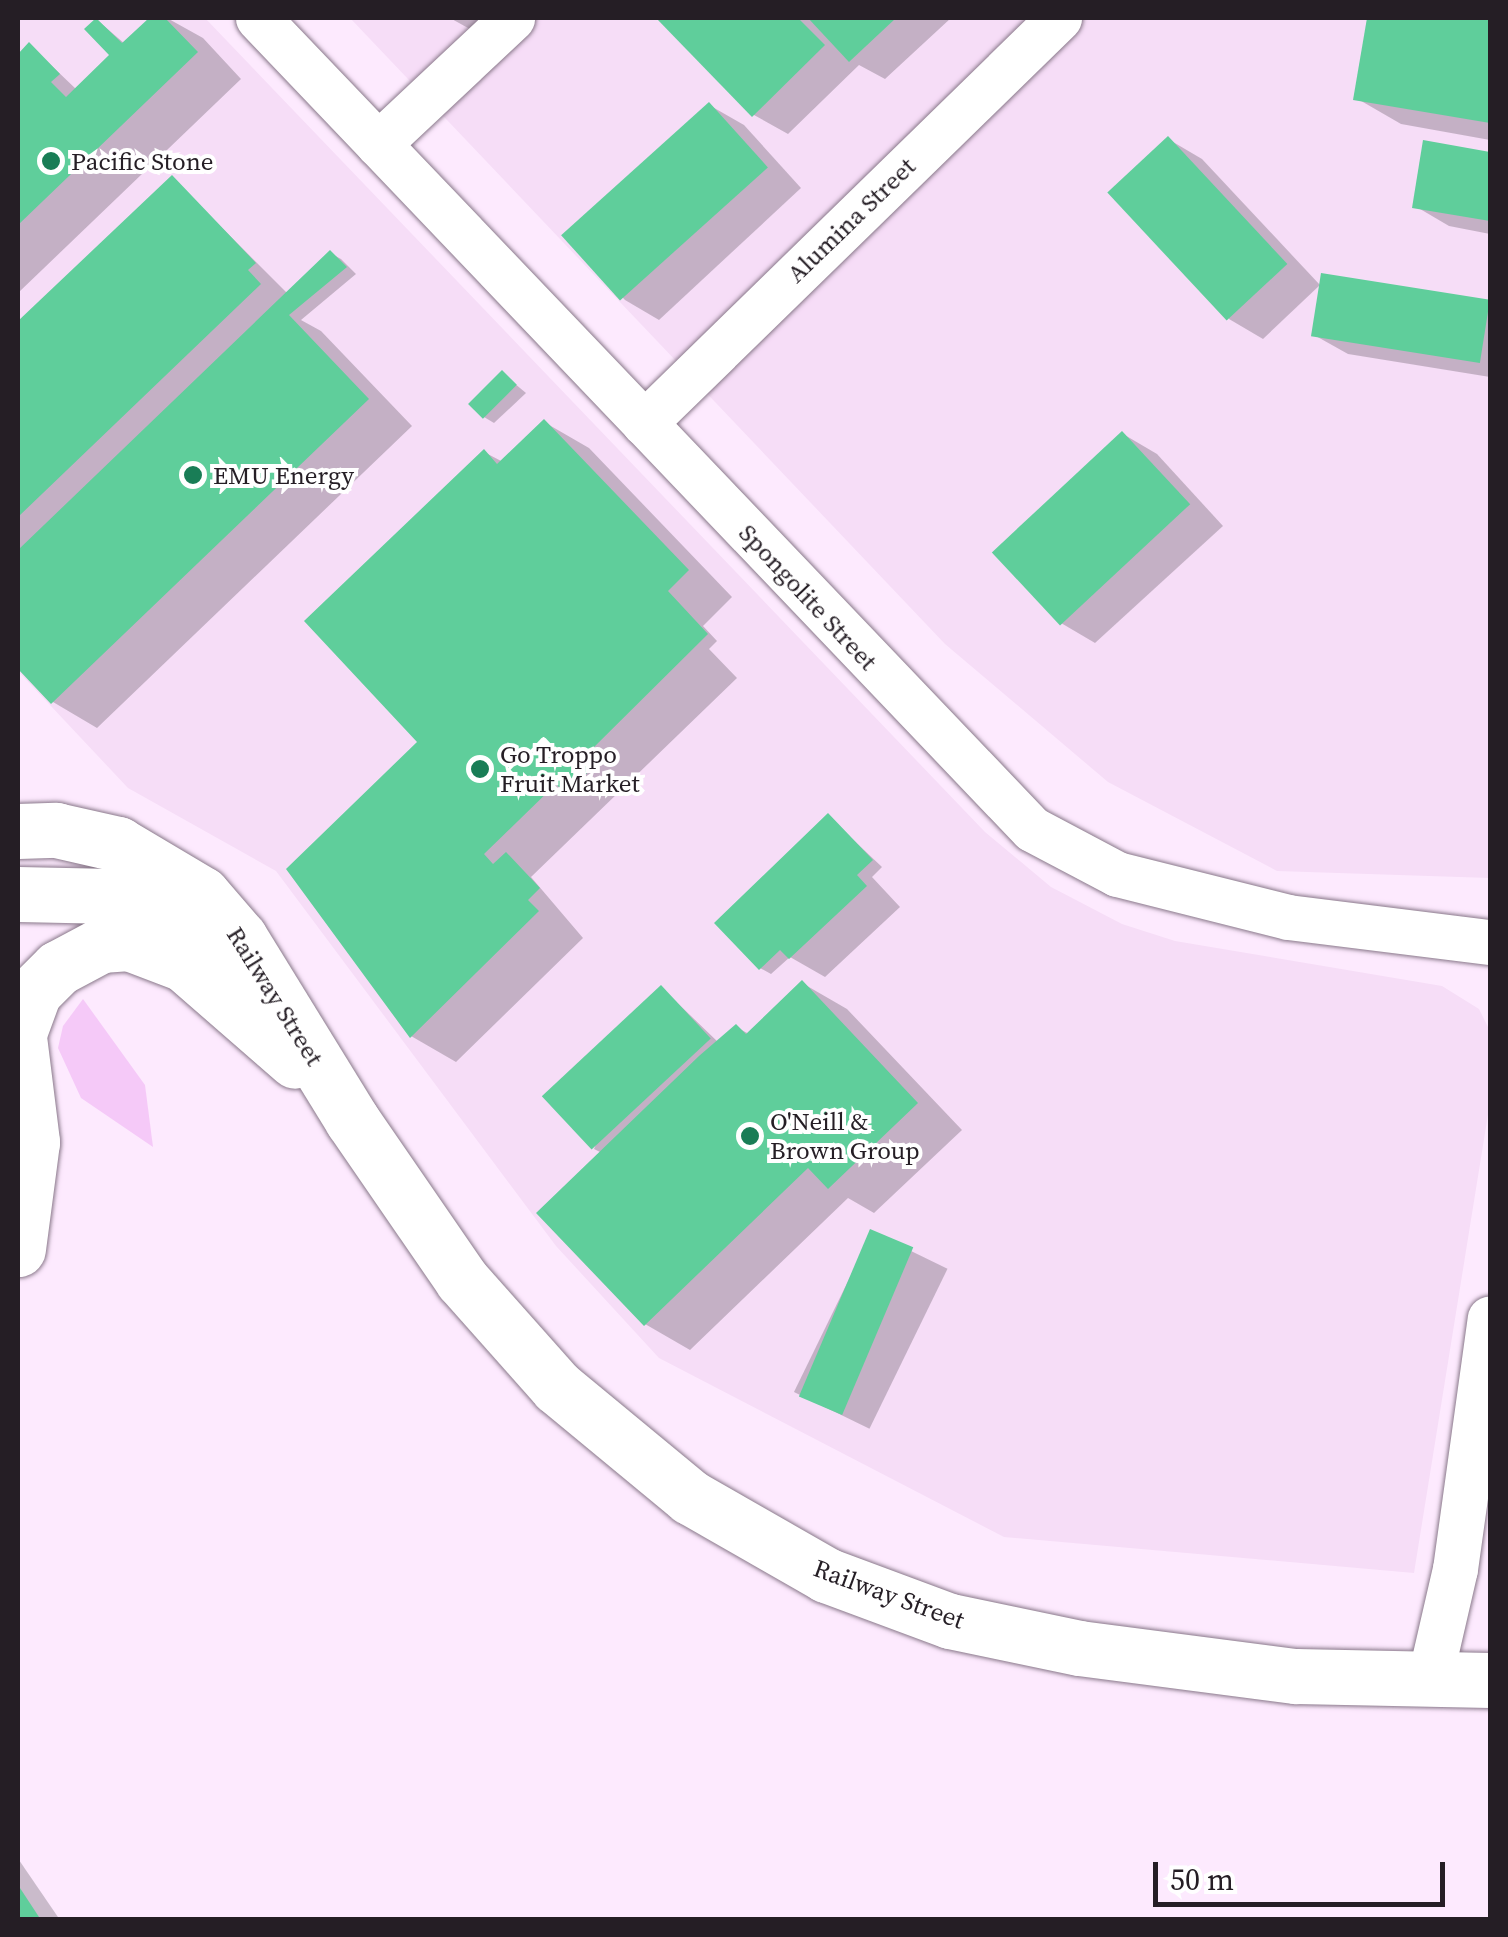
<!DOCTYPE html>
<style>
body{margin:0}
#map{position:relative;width:1508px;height:1937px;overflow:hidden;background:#fdeafe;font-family:"Source Serif 4",serif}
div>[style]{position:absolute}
.built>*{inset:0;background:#f6ddf7}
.green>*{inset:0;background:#f5c9f8}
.shadow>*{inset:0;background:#0003;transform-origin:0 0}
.building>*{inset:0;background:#5fce9b;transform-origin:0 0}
.roads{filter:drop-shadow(0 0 2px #89788a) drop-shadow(0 0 2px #89788a)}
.minor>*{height:45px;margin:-22.5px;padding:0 22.5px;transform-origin:22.5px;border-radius:22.5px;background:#fff}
.secondary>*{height:55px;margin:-27.5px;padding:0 27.5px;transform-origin:27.5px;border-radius:27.5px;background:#fff}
.dots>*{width:28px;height:28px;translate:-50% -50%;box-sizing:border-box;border:5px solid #fff;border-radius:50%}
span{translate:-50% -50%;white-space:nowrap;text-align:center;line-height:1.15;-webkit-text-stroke:8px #fff;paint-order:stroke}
.poi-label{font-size:25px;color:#251e25}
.left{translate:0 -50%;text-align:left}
.street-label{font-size:25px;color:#251e25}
.frame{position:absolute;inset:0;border:20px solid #251e25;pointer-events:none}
.scale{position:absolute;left:1153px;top:1862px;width:292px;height:45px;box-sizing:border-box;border:5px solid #251e25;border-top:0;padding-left:12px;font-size:30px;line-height:35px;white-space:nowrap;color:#251e25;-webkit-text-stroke:8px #fff;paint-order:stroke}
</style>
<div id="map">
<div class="built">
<i style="clip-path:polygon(18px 18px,205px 18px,985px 832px,1051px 887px,1122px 924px,1175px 941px,1442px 986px,1479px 1009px,1490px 1031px,1490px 1102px,1414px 1573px,1004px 1537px,659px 1358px,556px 1246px,276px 871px,128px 788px,18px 671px)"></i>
<i style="clip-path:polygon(350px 18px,1490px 18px,1490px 878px,1277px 871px,1108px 782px,945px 644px)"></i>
</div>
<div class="green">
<i style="clip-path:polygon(83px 999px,145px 1085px,153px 1147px,81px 1098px,58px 1048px,63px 1026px)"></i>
</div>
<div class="shadow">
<i style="clip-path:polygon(152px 18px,167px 18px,203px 38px,241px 79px,18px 293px,18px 57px,30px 45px,77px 90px,114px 54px,97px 20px,125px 44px)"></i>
<i style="clip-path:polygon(450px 18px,492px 18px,477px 33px)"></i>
<i style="clip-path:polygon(659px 18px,951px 18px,885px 79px,859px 65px,788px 134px,754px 115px)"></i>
<i style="clip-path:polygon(1369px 18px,1490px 18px,1490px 140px,1401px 124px,1356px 98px)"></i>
<i style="clip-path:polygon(709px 105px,744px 125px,801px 188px,659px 320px,625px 300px,567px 238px)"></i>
<i style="clip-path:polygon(1168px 139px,1202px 159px,1320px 285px,1263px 339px,1229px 319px)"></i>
<i style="clip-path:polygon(1425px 143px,1490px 154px,1490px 234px,1449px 226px,1415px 206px)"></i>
<i style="clip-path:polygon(172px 178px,288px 294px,330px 253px,341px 259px,356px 274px,301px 320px,321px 331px,412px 426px,97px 728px,53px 702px,18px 666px,18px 324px)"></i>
<i style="clip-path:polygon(1323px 276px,1490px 303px,1490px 377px,1348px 354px,1314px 335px)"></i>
<i style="clip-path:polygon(502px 373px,526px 393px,494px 423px,484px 417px)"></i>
<i style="clip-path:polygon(544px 422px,589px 448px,732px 597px,703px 626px,717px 641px,709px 649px,737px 678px,531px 877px,583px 938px,456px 1062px,411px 1036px,420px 742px,484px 452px,503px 462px)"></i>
<i style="clip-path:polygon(1123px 434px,1157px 454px,1223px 526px,1095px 643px,1061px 623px)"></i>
<i style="clip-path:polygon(828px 816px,882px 867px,872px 877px,900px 907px,825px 977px,790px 957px,771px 974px,760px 968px)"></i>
<i style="clip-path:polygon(802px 983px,847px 1009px,962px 1130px,874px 1213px,848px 1198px,690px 1350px,645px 1324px,602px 1153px,594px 1149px,662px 988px,719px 1043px,736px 1027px,749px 1034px)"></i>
<i style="left:872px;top:1232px;width:84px;height:178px;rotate:26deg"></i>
<i style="clip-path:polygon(19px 1860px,60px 1920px,18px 1920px)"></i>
</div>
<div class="building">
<i style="clip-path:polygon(96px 18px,122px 43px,149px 18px,165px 18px,198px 52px,18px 225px,18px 54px,29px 42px,60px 74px,51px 82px,66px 97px,109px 55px,84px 29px)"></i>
<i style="clip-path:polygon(656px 18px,798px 18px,825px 45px,752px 117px)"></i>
<i style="clip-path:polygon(808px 18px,896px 18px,849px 62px)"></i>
<i style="clip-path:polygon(1367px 18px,1490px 18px,1490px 123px,1353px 100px)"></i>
<i style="left:709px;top:102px;width:88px;height:199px;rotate:48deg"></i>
<i style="left:1168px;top:136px;width:175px;height:83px;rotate:47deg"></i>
<i style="clip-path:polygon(1423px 140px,1490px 152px,1490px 221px,1412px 208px)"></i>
<i style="clip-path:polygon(172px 175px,256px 263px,248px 270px,261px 284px,18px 517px,18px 321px)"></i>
<i style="clip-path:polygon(330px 250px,347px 267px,289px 315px,369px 399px,51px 704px,18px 669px,18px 550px)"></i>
<i style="left:1321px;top:273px;width:171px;height:64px;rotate:9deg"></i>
<i style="left:502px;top:370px;width:21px;height:48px;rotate:45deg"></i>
<i style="clip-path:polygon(544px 419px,689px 570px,668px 591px,708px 634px,587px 754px,596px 764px,566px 794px,556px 784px,484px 854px,493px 864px,506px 852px,540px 888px,528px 900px,539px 911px,410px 1038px,286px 869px,417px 742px,304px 621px,484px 449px,497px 464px)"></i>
<i style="left:1122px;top:431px;width:100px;height:178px;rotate:47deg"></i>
<i style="clip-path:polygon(828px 813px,873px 860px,857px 875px,867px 886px,789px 959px,780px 950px,759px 970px,714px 923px)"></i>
<i style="clip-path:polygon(802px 980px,918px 1103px,828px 1189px,808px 1168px,644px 1326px,536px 1213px,699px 1056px,736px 1024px,746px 1034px)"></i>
<i style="left:661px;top:985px;width:73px;height:163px;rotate:47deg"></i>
<i style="left:870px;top:1229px;width:47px;height:182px;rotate:23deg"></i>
<i style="clip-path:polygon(18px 1885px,41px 1920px,18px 1920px)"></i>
</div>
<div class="roads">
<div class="minor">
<i style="left:258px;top:18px;width:1121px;rotate:46.34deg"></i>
<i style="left:1032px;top:829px;width:96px;rotate:27.9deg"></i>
<i style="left:1117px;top:874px;width:176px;rotate:14.1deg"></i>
<i style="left:1288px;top:917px;width:204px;rotate:7.1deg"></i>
<i style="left:378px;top:144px;width:184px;rotate:-43.2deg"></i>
<i style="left:644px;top:423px;width:580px;rotate:-44.3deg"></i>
<i style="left:1430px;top:1677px;width:111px;rotate:-77deg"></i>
<i style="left:1455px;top:1569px;width:253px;rotate:-82.1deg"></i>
</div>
<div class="secondary">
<i style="left:18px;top:831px;width:38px;rotate:-2deg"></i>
<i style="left:56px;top:830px;width:64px;rotate:12.7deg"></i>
<i style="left:118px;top:844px;width:98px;rotate:30.8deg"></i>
<i style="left:202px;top:894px;width:58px;rotate:49.2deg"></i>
<i style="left:240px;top:938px;width:214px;rotate:58.4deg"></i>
<i style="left:352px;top:1120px;width:194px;rotate:55.5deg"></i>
<i style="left:462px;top:1280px;width:143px;rotate:48.4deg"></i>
<i style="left:557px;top:1387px;width:173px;rotate:39.6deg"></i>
<i style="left:690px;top:1497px;width:157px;rotate:29.8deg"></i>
<i style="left:826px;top:1575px;width:132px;rotate:20.4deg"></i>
<i style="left:950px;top:1621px;width:132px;rotate:11.8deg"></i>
<i style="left:1079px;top:1648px;width:219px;rotate:7.4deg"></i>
<i style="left:1296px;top:1676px;width:194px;rotate:1.2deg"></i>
<i style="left:18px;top:894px;width:95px;rotate:1.2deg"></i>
<i style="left:113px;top:896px;width:49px;rotate:19.2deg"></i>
<i style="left:159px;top:912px;width:59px;rotate:37.5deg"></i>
<i style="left:18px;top:1029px;width:114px;rotate:82.9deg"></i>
<i style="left:32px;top:1142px;width:108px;rotate:97.5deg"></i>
<i style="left:19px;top:1033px;width:44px;rotate:-69.9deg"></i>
<i style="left:34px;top:992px;width:34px;rotate:-45deg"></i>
<i style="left:58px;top:968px;width:49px;rotate:-28.1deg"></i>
<i style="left:101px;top:945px;width:28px;rotate:-4deg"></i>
<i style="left:129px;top:943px;width:59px;rotate:20.9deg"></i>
<i style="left:184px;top:964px;width:147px;rotate:41.1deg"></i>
</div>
</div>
<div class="dots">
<i style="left:51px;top:161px;background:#197d56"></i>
<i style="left:193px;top:475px;background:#197d56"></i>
<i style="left:480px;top:769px;background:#197d56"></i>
<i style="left:750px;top:1136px;background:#197d56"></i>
</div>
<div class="poi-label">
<span class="left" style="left:71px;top:161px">Pacific Stone</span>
<span class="left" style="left:213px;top:475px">EMU Energy</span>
<span class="left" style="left:500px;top:769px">Go Troppo<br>Fruit Market</span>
<span class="left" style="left:770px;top:1136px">O'Neill &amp;<br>Brown Group</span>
</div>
<div class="street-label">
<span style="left:851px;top:220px;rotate:-44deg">Alumina Street</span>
<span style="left:808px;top:597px;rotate:47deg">Spongolite Street</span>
<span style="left:275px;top:996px;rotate:58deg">Railway Street</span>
<span style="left:889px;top:1594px;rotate:20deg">Railway Street</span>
</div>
<div class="frame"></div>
<div class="scale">50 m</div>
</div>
